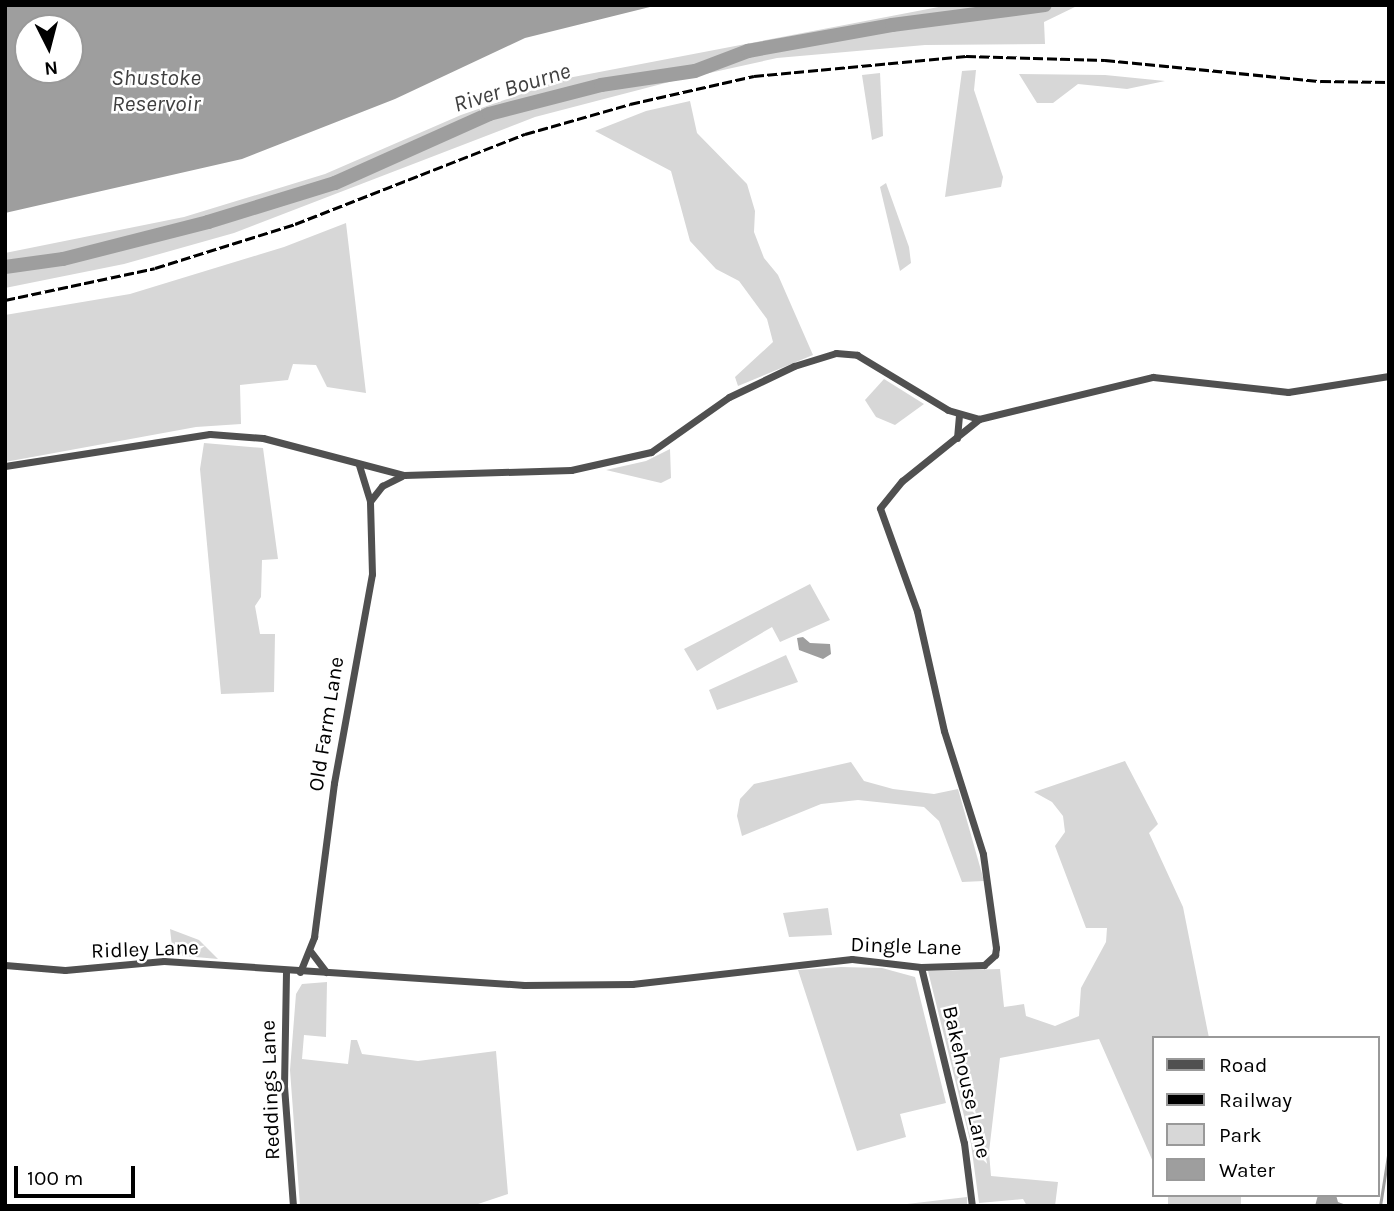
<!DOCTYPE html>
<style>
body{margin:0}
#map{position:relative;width:1394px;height:1211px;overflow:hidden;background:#fff;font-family:Karla,sans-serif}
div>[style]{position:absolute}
.green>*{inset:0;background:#d7d7d7;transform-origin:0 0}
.water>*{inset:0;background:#9e9e9e}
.stream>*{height:2.5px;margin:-1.25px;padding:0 1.25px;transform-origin:1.25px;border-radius:1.25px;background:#9e9e9e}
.river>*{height:14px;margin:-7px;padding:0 7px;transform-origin:7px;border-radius:7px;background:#9e9e9e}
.street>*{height:7px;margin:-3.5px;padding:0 3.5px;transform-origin:3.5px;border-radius:3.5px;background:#505050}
.rail>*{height:2.5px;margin-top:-1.25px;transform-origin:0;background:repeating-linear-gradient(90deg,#000 0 10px,transparent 0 13.5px)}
span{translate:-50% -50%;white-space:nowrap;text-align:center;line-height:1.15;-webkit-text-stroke:5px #fff;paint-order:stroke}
.street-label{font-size:21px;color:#000}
.water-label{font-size:23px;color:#3f3f3f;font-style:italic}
.frame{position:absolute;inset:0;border:7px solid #000;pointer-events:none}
.legend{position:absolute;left:1152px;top:1036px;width:228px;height:161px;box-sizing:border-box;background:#fff;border:2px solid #999;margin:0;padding:9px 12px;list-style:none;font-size:21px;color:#000}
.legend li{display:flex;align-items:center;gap:14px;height:35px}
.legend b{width:35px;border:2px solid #999}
.north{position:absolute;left:14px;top:14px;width:70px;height:70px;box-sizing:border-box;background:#fff;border:2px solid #999;border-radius:50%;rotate:174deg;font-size:19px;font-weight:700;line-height:28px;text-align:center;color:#000}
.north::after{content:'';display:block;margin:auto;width:24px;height:32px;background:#000;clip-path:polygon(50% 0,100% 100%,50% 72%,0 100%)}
.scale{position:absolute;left:14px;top:1166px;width:121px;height:32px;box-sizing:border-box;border:4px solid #000;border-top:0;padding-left:9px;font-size:21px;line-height:24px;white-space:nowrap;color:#000;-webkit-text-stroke:5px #fff;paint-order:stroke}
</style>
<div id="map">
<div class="green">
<i style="clip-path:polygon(949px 5px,1079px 5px,1044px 22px,1045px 44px,925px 45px,777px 58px,673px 81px,535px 117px,234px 233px,124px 264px,5px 288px,5px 253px,184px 217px,325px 174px,461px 115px,568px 78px)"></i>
<i style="clip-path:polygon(976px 70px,974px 90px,1003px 177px,1001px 187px,945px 197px,962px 71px)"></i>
<i style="clip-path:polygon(880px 73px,883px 136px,872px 140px,862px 75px)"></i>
<i style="clip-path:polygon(1019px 74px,1105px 75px,1165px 81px,1127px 89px,1078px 84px,1053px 103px,1037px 103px)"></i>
<i style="clip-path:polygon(690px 101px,697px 133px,747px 184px,755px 211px,754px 232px,764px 258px,778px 275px,813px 355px,738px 386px,735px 377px,773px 342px,767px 319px,739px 281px,716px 269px,690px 241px,671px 171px,595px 131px,646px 111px)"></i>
<i style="clip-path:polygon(886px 183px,909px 247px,911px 263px,900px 271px,880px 187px)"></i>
<i style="clip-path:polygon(346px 223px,366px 393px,327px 387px,316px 365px,293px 364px,288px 380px,240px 385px,241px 424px,196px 427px,5px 462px,5px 315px,130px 294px,284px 247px)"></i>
<i style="clip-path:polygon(884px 379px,924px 404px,895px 425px,876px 417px,865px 400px)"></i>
<i style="clip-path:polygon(204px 443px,263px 448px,278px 559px,262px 560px,261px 597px,255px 606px,260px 634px,275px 634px,274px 692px,221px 694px,200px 469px)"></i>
<i style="clip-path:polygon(670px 449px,671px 478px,661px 483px,606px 470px,646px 461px)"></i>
<i style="clip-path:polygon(810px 584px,830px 620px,780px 642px,772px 627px,697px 671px,684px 649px)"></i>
<i style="clip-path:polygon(786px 655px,798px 682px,717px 710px,709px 690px)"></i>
<i style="clip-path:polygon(1125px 761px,1158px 824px,1149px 833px,1183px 907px,1209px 1038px,1154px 1038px,1154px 1164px,1099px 1039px,1000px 1058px,989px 1152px,991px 1176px,1058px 1182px,1055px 1206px,1027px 1206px,1023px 1199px,979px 1203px,971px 1144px,928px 971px,1000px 969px,1004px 1007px,1024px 1004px,1026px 1016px,1055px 1026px,1079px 1016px,1081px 988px,1106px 942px,1107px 928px,1086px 928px,1055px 846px,1065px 832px,1063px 816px,1052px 802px,1034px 792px)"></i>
<i style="clip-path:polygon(851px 762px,864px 781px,893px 789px,934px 794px,958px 789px,984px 881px,962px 882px,939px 821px,924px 807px,858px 800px,821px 804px,742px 836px,737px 816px,740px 799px,754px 784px)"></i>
<i style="clip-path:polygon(828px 908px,832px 935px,789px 937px,783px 913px)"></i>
<i style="clip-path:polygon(170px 929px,199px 940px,218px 959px,173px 955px)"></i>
<i style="clip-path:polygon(841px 967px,882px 968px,915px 977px,946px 1103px,900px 1114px,906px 1137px,857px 1151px,798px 970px)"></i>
<i style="clip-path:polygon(327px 982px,326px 1037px,304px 1035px,302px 1059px,348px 1064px,351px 1040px,357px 1040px,362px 1054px,418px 1061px,496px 1051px,508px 1194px,472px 1206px,300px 1206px,290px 1070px,296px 994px,302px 984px)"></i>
<i style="left:1168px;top:1195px;width:73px;height:12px"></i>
<i style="clip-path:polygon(967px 1197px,967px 1206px,907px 1206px,907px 1204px)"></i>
</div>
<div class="water">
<i style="clip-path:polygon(evenodd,5px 5px,658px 5px,525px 38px,395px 99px,242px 159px,5px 213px,5px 5px,28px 28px,70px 28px,70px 70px,28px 70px,28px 28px)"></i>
<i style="clip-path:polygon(803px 637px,810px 643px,830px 644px,831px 654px,823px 659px,799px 650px,797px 638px)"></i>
<i style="clip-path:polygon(1318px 1195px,1336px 1195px,1338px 1202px,1349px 1206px,1315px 1206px)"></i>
</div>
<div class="stream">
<i style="left:1380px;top:1206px;width:58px;rotate:-81deg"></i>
</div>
<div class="river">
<i style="left:5px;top:267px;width:59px;rotate:-7.9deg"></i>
<i style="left:63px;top:259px;width:150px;rotate:-14.3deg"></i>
<i style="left:208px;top:222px;width:133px;rotate:-17.1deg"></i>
<i style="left:335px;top:183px;width:169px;rotate:-24.1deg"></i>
<i style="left:489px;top:114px;width:116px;rotate:-14.5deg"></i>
<i style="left:601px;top:85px;width:95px;rotate:-8.5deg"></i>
<i style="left:695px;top:71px;width:57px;rotate:-20.7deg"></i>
<i style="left:748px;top:51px;width:146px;rotate:-10.2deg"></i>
<i style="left:892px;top:25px;width:154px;rotate:-7.4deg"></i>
</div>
<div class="street">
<i style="left:957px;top:438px;width:23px;rotate:-85deg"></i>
<i style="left:5px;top:466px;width:207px;rotate:-8.9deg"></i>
<i style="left:210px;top:434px;width:53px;rotate:4.3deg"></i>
<i style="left:263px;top:438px;width:146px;rotate:14.7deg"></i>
<i style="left:404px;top:475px;width:167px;rotate:-1.7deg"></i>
<i style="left:571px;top:470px;width:82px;rotate:-12.7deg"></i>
<i style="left:651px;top:452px;width:95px;rotate:-35.2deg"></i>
<i style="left:729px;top:397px;width:72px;rotate:-25.5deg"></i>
<i style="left:794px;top:366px;width:44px;rotate:-17.2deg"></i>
<i style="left:836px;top:353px;width:21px;rotate:5deg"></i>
<i style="left:857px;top:355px;width:106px;rotate:31.1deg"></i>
<i style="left:948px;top:410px;width:32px;rotate:16deg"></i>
<i style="left:979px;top:419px;width:179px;rotate:-13.6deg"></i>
<i style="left:1153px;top:377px;width:136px;rotate:6.3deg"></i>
<i style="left:1288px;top:392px;width:102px;rotate:-9deg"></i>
<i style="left:371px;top:500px;width:18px;rotate:-52deg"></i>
<i style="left:382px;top:486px;width:22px;rotate:-27deg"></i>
<i style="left:311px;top:952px;width:25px;rotate:53deg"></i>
<i style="left:5px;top:965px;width:60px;rotate:4.8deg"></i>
<i style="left:65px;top:970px;width:99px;rotate:-5.2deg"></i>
<i style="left:164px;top:961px;width:361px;rotate:3.8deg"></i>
<i style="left:524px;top:985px;width:108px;rotate:-0.5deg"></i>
<i style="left:632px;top:984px;width:221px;rotate:-6.5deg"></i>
<i style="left:852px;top:959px;width:69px;rotate:6.6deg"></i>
<i style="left:921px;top:967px;width:63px;rotate:-1.8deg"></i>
<i style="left:984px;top:965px;width:15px;rotate:-42deg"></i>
<i style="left:995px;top:955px;width:7px;rotate:-82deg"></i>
<i style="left:996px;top:948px;width:95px;rotate:-97.9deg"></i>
<i style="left:983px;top:854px;width:129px;rotate:-107.6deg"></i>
<i style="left:944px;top:731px;width:123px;rotate:-102.7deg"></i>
<i style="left:917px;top:611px;width:109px;rotate:-109.8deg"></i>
<i style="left:880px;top:508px;width:35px;rotate:-51deg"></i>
<i style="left:902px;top:481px;width:99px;rotate:-38.8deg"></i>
<i style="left:921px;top:967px;width:181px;rotate:76.3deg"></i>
<i style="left:964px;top:1143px;width:64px;rotate:82.8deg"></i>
<i style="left:286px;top:972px;width:114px;rotate:91deg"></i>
<i style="left:284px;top:1086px;width:120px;rotate:85.7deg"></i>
<i style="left:300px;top:972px;width:38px;rotate:-68deg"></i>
<i style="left:314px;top:937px;width:155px;rotate:-82.6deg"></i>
<i style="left:334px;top:783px;width:212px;rotate:-79.7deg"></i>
<i style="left:372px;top:574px;width:73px;rotate:-91.6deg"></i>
<i style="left:370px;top:501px;width:38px;rotate:-107deg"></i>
</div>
<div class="rail">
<i style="left:5px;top:300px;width:153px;rotate:-12deg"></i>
<i style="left:155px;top:268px;width:147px;rotate:-17.4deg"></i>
<i style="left:295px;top:224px;width:247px;rotate:-21.4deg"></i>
<i style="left:525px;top:134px;width:109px;rotate:-15.9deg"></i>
<i style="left:630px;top:104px;width:127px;rotate:-12.7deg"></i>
<i style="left:754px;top:76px;width:213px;rotate:-5.4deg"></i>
<i style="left:966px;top:56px;width:139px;rotate:1.6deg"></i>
<i style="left:1105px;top:60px;width:217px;rotate:5.6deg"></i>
<i style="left:1321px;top:81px;width:68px;rotate:0.8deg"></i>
</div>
<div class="street-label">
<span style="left:326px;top:724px;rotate:-81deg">Old Farm Lane</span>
<span style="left:906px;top:946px;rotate:2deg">Dingle Lane</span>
<span style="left:145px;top:949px;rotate:-2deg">Ridley Lane</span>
<span style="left:967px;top:1082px;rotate:77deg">Bakehouse Lane</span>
<span style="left:270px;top:1090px;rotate:-92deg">Reddings Lane</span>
</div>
<div class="water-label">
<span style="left:156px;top:91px">Shustoke<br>Reservoir</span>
<span style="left:512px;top:88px;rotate:-17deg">River Bourne</span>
</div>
<div class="frame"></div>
<ul class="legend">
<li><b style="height:9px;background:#505050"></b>Road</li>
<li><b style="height:9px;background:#000"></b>Railway</li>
<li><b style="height:19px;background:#d7d7d7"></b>Park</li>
<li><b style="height:19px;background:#9e9e9e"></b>Water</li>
</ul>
<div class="north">N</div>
<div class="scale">100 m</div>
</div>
